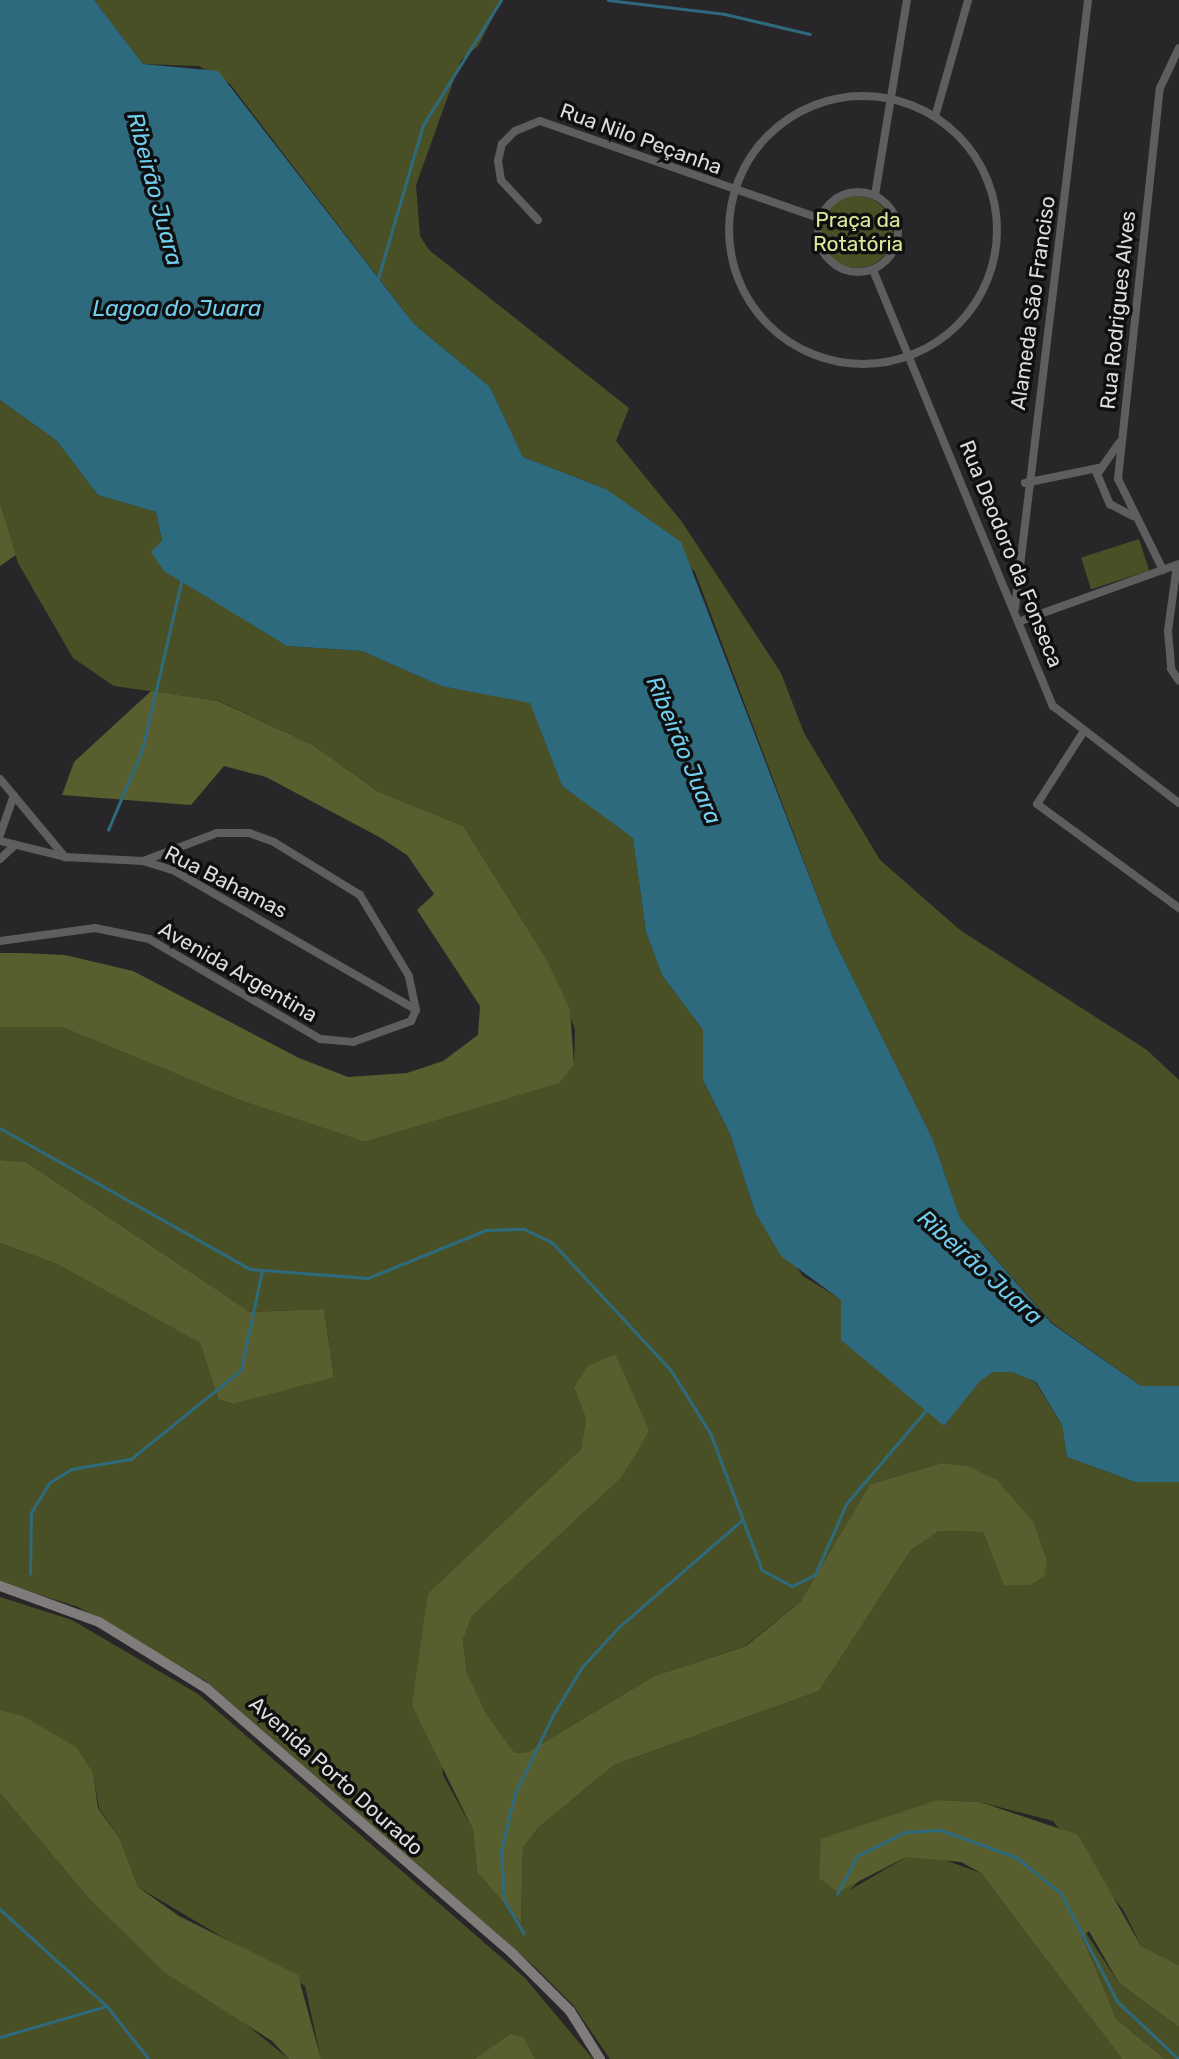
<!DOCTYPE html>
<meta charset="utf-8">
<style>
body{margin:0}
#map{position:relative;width:1179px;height:2059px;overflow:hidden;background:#282628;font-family:Rubik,sans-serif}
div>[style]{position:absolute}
.green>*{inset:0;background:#4a5026;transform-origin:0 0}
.round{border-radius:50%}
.forest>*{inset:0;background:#585e2e}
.water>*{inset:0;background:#2e6a7e}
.stream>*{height:2.5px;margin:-1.25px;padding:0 1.25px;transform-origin:1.25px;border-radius:1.25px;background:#2e6a7e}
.minor>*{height:8px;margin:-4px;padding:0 4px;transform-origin:4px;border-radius:4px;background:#5f5d5d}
.minor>.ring{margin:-4px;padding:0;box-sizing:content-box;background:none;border:8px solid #5f5d5d;border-radius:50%}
.secondary>*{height:10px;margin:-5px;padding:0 5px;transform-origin:5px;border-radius:5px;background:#7f7c7b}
span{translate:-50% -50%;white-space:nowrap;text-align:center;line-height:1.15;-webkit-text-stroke:7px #100f10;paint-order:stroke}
.street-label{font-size:21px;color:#deddde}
.park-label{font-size:21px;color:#dde89b}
.water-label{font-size:23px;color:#71ceef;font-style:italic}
</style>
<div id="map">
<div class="green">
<i style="clip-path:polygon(94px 0,502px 0,478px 46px,461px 60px,416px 185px,420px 236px,429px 250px,629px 408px,616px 441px,682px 522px,781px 673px,804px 733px,880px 860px,960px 930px,1147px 1050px,1179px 1080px,1179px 1386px,1141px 1386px,1051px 1322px,960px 1218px,933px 1140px,833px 938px,695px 572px,606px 489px,523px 457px,490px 387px,414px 324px,230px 84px,199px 66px,143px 64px)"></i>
<i class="round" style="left:821px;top:196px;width:72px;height:72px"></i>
<i style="clip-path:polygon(evenodd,0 400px,56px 440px,98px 495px,156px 512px,162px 541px,231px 611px,287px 646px,362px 651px,441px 686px,530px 702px,562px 786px,633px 837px,646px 932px,662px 975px,703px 1030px,703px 1080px,730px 1134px,755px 1212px,803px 1276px,842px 1300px,944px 1426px,979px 1381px,993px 1372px,1012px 1372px,1035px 1382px,1062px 1425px,1067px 1457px,1135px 1482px,1179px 1482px,1179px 1965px,1141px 1946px,1124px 1911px,1053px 1821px,980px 1802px,938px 1800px,850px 1890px,906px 1857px,933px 1856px,981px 1873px,1122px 2059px,610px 2059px,573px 2005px,535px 1967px,207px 1682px,78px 1607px,0 1582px,0 1243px,57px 1264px,200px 1343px,218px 1399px,233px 1404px,334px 1376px,324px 1309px,250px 1312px,26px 1162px,0 1160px,0 1027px,62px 1027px,242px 1101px,365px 1142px,558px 1083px,574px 1065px,575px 1029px,546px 958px,463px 826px,379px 792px,313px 745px,219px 701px,114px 686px,73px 658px,18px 563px,0 503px,0 400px,574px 1387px,620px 1479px,472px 1616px,463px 1640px,467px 1673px,487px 1715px,515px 1753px,528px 1752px,654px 1676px,745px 1646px,801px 1601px,870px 1484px,942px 1463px,966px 1466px,1034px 1523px,1047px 1560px,1004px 1584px,983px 1532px,939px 1531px,911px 1550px,819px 1691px,614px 1765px,538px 1828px,523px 1848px,521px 1923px,477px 1872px,473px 1830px,443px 1775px,428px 1593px,581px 1449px,586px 1419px,574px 1387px)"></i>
<i style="left:1139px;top:539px;width:33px;height:61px;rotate:72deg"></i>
<i style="clip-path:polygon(0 1597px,72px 1620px,198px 1694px,525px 1978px,593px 2059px,535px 2059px,510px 2034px,474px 2059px,321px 2059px,305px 1986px,138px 1887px,120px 1839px,99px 1808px,93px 1773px,21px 1715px,0 1710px)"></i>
<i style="clip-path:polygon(0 1793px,86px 1895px,289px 2059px,0 2059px)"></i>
<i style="clip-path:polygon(1084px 1930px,1119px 1983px,1179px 2027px,1179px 2059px,1165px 2059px,1116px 2019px,1083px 1946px)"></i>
</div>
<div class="forest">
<i style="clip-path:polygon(0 503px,16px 555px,0 566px)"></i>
<i style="clip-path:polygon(151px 691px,218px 701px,313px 745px,379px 792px,463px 826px,546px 958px,570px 1010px,574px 1065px,559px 1083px,365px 1142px,242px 1101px,62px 1027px,0 1027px,0 953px,20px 953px,65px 955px,133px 971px,299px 1058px,348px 1077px,407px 1073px,443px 1061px,478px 1035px,480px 1006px,417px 910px,434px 894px,407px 855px,381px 838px,266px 777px,224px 766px,191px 805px,62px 795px,74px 762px)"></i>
<i style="clip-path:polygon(0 1160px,26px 1162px,250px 1312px,324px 1309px,334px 1377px,233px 1404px,218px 1399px,200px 1343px,57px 1264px,0 1243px)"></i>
<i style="clip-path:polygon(615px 1354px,649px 1430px,639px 1449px,620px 1479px,472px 1616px,463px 1640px,467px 1673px,487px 1715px,515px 1753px,528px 1752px,654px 1676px,746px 1646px,801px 1601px,870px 1484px,942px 1463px,967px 1466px,997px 1480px,1034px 1523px,1047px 1560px,1044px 1577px,1030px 1585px,1004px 1585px,983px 1532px,939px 1531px,911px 1550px,819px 1691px,614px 1765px,538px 1828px,523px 1848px,521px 1923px,477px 1872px,473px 1830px,412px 1705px,428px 1593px,581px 1449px,586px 1419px,574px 1387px,588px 1366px)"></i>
<i style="clip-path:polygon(0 1710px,21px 1715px,76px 1747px,93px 1773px,98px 1808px,120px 1839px,138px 1887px,179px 1916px,298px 1975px,321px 2059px,289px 2059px,272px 2041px,164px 1972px,86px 1895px,0 1793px)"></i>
<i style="clip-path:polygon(938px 1800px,980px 1802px,1078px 1835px,1141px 1946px,1179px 1965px,1179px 2027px,1119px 1983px,1089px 1931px,1082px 1937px,1116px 2019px,1165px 2059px,1122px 2059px,981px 1873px,961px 1862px,906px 1857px,838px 1892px,819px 1878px,821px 1839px)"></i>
<i style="clip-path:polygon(510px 2034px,523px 2037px,535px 2059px,474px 2059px)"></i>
</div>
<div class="water">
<i style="clip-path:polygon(0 0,94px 0,143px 64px,218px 71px,414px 324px,490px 387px,523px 457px,606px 489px,681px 542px,833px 938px,933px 1140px,960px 1218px,1051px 1323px,1141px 1386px,1179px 1386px,1179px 1482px,1135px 1482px,1067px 1457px,1062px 1425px,1036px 1382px,1012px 1372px,993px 1372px,980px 1381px,944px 1426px,841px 1340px,841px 1300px,781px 1256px,755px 1212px,730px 1134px,703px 1080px,703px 1030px,662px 975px,646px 932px,633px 838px,562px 786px,530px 703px,441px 686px,362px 651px,287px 646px,164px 571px,151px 552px,162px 541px,156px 512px,98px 495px,56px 440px,0 400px)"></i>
</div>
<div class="stream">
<i style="left:608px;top:0;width:118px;rotate:6.8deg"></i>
<i style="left:725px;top:14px;width:87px;rotate:13.2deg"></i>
<i style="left:377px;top:282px;width:164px;rotate:-73.7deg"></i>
<i style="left:423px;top:125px;width:147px;rotate:-58deg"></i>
<i style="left:108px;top:830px;width:87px;rotate:-67deg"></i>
<i style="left:142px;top:750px;width:177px;rotate:-76.9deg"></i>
<i style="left:0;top:1128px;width:287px;rotate:29.4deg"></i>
<i style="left:250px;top:1269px;width:118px;rotate:4.4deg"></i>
<i style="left:368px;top:1278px;width:127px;rotate:-22.1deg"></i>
<i style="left:486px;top:1230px;width:38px;rotate:-2deg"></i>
<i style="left:524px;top:1229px;width:31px;rotate:25deg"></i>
<i style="left:552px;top:1242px;width:175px;rotate:47.1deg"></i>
<i style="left:671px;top:1370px;width:75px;rotate:58deg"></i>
<i style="left:711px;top:1434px;width:145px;rotate:69.4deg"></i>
<i style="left:762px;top:1570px;width:34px;rotate:28deg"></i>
<i style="left:792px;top:1586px;width:25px;rotate:-26deg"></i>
<i style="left:815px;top:1575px;width:77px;rotate:-66.4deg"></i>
<i style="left:846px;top:1504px;width:125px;rotate:-49.5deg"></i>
<i style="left:30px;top:1574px;width:61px;rotate:-89.1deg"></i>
<i style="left:31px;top:1513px;width:35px;rotate:-59deg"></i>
<i style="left:49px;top:1483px;width:26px;rotate:-32deg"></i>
<i style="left:71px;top:1469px;width:61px;rotate:-9.5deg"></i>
<i style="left:131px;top:1459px;width:141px;rotate:-39deg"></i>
<i style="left:241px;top:1370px;width:102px;rotate:-78.1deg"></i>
<i style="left:837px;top:1894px;width:43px;rotate:-62.2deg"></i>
<i style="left:857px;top:1856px;width:54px;rotate:-26.6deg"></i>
<i style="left:905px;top:1832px;width:36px;rotate:-3deg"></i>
<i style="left:941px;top:1830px;width:80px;rotate:19.8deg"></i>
<i style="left:1016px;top:1857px;width:58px;rotate:38.7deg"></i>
<i style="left:1061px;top:1893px;width:123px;rotate:62.4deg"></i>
<i style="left:1118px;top:2002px;width:83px;rotate:43.1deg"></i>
<i style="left:0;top:1909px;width:144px;rotate:42.2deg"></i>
<i style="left:107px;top:2006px;width:68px;rotate:51.6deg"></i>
<i style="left:524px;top:1934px;width:39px;rotate:-121deg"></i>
<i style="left:504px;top:1901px;width:51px;rotate:-93.4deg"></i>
<i style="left:501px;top:1850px;width:59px;rotate:-76.2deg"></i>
<i style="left:515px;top:1793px;width:87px;rotate:-64deg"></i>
<i style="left:553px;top:1715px;width:56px;rotate:-58.9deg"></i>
<i style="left:582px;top:1667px;width:54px;rotate:-47.2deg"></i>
<i style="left:619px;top:1627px;width:162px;rotate:-41deg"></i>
<i style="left:0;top:2037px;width:111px;rotate:-16.2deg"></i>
</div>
<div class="minor">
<i class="ring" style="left:729px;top:96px;width:260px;height:260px"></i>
<i style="left:935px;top:117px;width:122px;rotate:-74.2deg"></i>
<i class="ring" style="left:818px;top:192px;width:72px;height:72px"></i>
<i style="left:875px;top:195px;width:198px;rotate:-80.7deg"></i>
<i style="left:538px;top:220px;width:54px;rotate:-132.8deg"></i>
<i style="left:501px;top:180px;width:19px;rotate:-99deg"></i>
<i style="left:498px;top:161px;width:17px;rotate:-77deg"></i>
<i style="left:502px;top:144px;width:18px;rotate:-45deg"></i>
<i style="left:515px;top:131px;width:27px;rotate:-22deg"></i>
<i style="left:540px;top:121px;width:295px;rotate:19.2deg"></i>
<i style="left:873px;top:270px;width:472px;rotate:67.6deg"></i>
<i style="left:1053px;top:706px;width:159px;rotate:37.6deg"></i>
<i style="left:1119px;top:443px;width:38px;rotate:125deg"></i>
<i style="left:1097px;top:474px;width:33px;rotate:67deg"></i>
<i style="left:1110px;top:504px;width:26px;rotate:28deg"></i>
<i style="left:1025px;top:483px;width:75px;rotate:-11.6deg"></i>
<i style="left:1177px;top:565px;width:67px;rotate:97.8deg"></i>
<i style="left:1168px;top:631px;width:38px;rotate:85deg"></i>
<i style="left:1171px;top:669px;width:14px;rotate:56deg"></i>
<i style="left:1163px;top:570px;width:102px;rotate:-116.3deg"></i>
<i style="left:1118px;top:479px;width:393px;rotate:-83.9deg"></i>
<i style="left:1160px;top:88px;width:44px;rotate:-64.6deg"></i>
<i style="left:1015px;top:608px;width:612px;rotate:-83.15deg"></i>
<i style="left:1018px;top:622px;width:171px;rotate:-19.8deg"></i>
<i style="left:1082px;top:734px;width:83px;rotate:122.7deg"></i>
<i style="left:1037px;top:804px;width:176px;rotate:36.2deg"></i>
<i style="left:0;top:779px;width:102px;rotate:50.2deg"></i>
<i style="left:0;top:835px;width:42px;rotate:-70.7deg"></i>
<i style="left:0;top:841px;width:67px;rotate:13.8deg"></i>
<i style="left:65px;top:857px;width:78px;rotate:2.9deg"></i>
<i style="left:143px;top:861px;width:31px;rotate:17deg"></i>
<i style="left:173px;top:870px;width:280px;rotate:29.9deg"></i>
<i style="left:0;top:859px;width:21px;rotate:-43deg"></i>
<i style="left:0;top:941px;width:96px;rotate:-7.8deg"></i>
<i style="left:95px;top:928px;width:55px;rotate:11.5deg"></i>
<i style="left:149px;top:939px;width:198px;rotate:30.3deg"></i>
<i style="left:320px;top:1039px;width:33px;rotate:5deg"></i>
<i style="left:353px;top:1042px;width:62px;rotate:-19.9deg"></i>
<i style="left:411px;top:1021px;width:12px;rotate:-66deg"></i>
<i style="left:416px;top:1010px;width:35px;rotate:-102deg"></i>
<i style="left:409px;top:976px;width:95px;rotate:-121.2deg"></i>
<i style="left:360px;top:895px;width:101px;rotate:-148.4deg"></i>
<i style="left:274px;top:842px;width:27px;rotate:-160deg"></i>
<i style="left:249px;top:833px;width:32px;rotate:180deg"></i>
<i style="left:217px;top:833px;width:79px;rotate:159.3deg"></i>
</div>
<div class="secondary">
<i style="left:0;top:1586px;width:105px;rotate:20deg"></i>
<i style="left:99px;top:1622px;width:126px;rotate:31.7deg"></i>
<i style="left:206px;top:1688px;width:406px;rotate:40.9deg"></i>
<i style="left:513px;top:1954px;width:81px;rotate:45deg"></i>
<i style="left:570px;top:2011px;width:57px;rotate:58deg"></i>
</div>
<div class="street-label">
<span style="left:641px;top:139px;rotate:20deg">Rua Nilo Peçanha</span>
<span style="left:1033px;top:303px;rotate:-82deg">Alameda São Franciso</span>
<span style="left:1118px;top:310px;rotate:-84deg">Rua Rodrigues Alves</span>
<span style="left:1011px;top:554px;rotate:68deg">Rua Deodoro da Fonseca</span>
<span style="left:226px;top:882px;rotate:27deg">Rua Bahamas</span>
<span style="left:238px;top:972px;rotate:30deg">Avenida Argentina</span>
<span style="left:336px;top:1776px;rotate:42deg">Avenida Porto Dourado</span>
</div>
<div class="park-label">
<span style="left:858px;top:232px">Praça da<br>Rotatória</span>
</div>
<div class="water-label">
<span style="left:155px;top:189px;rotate:75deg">Ribeirão Juara</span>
<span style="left:177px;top:308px">Lagoa do Juara</span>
<span style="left:684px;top:750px;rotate:67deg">Ribeirão Juara</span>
<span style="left:980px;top:1267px;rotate:42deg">Ribeirão Juara</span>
</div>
</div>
